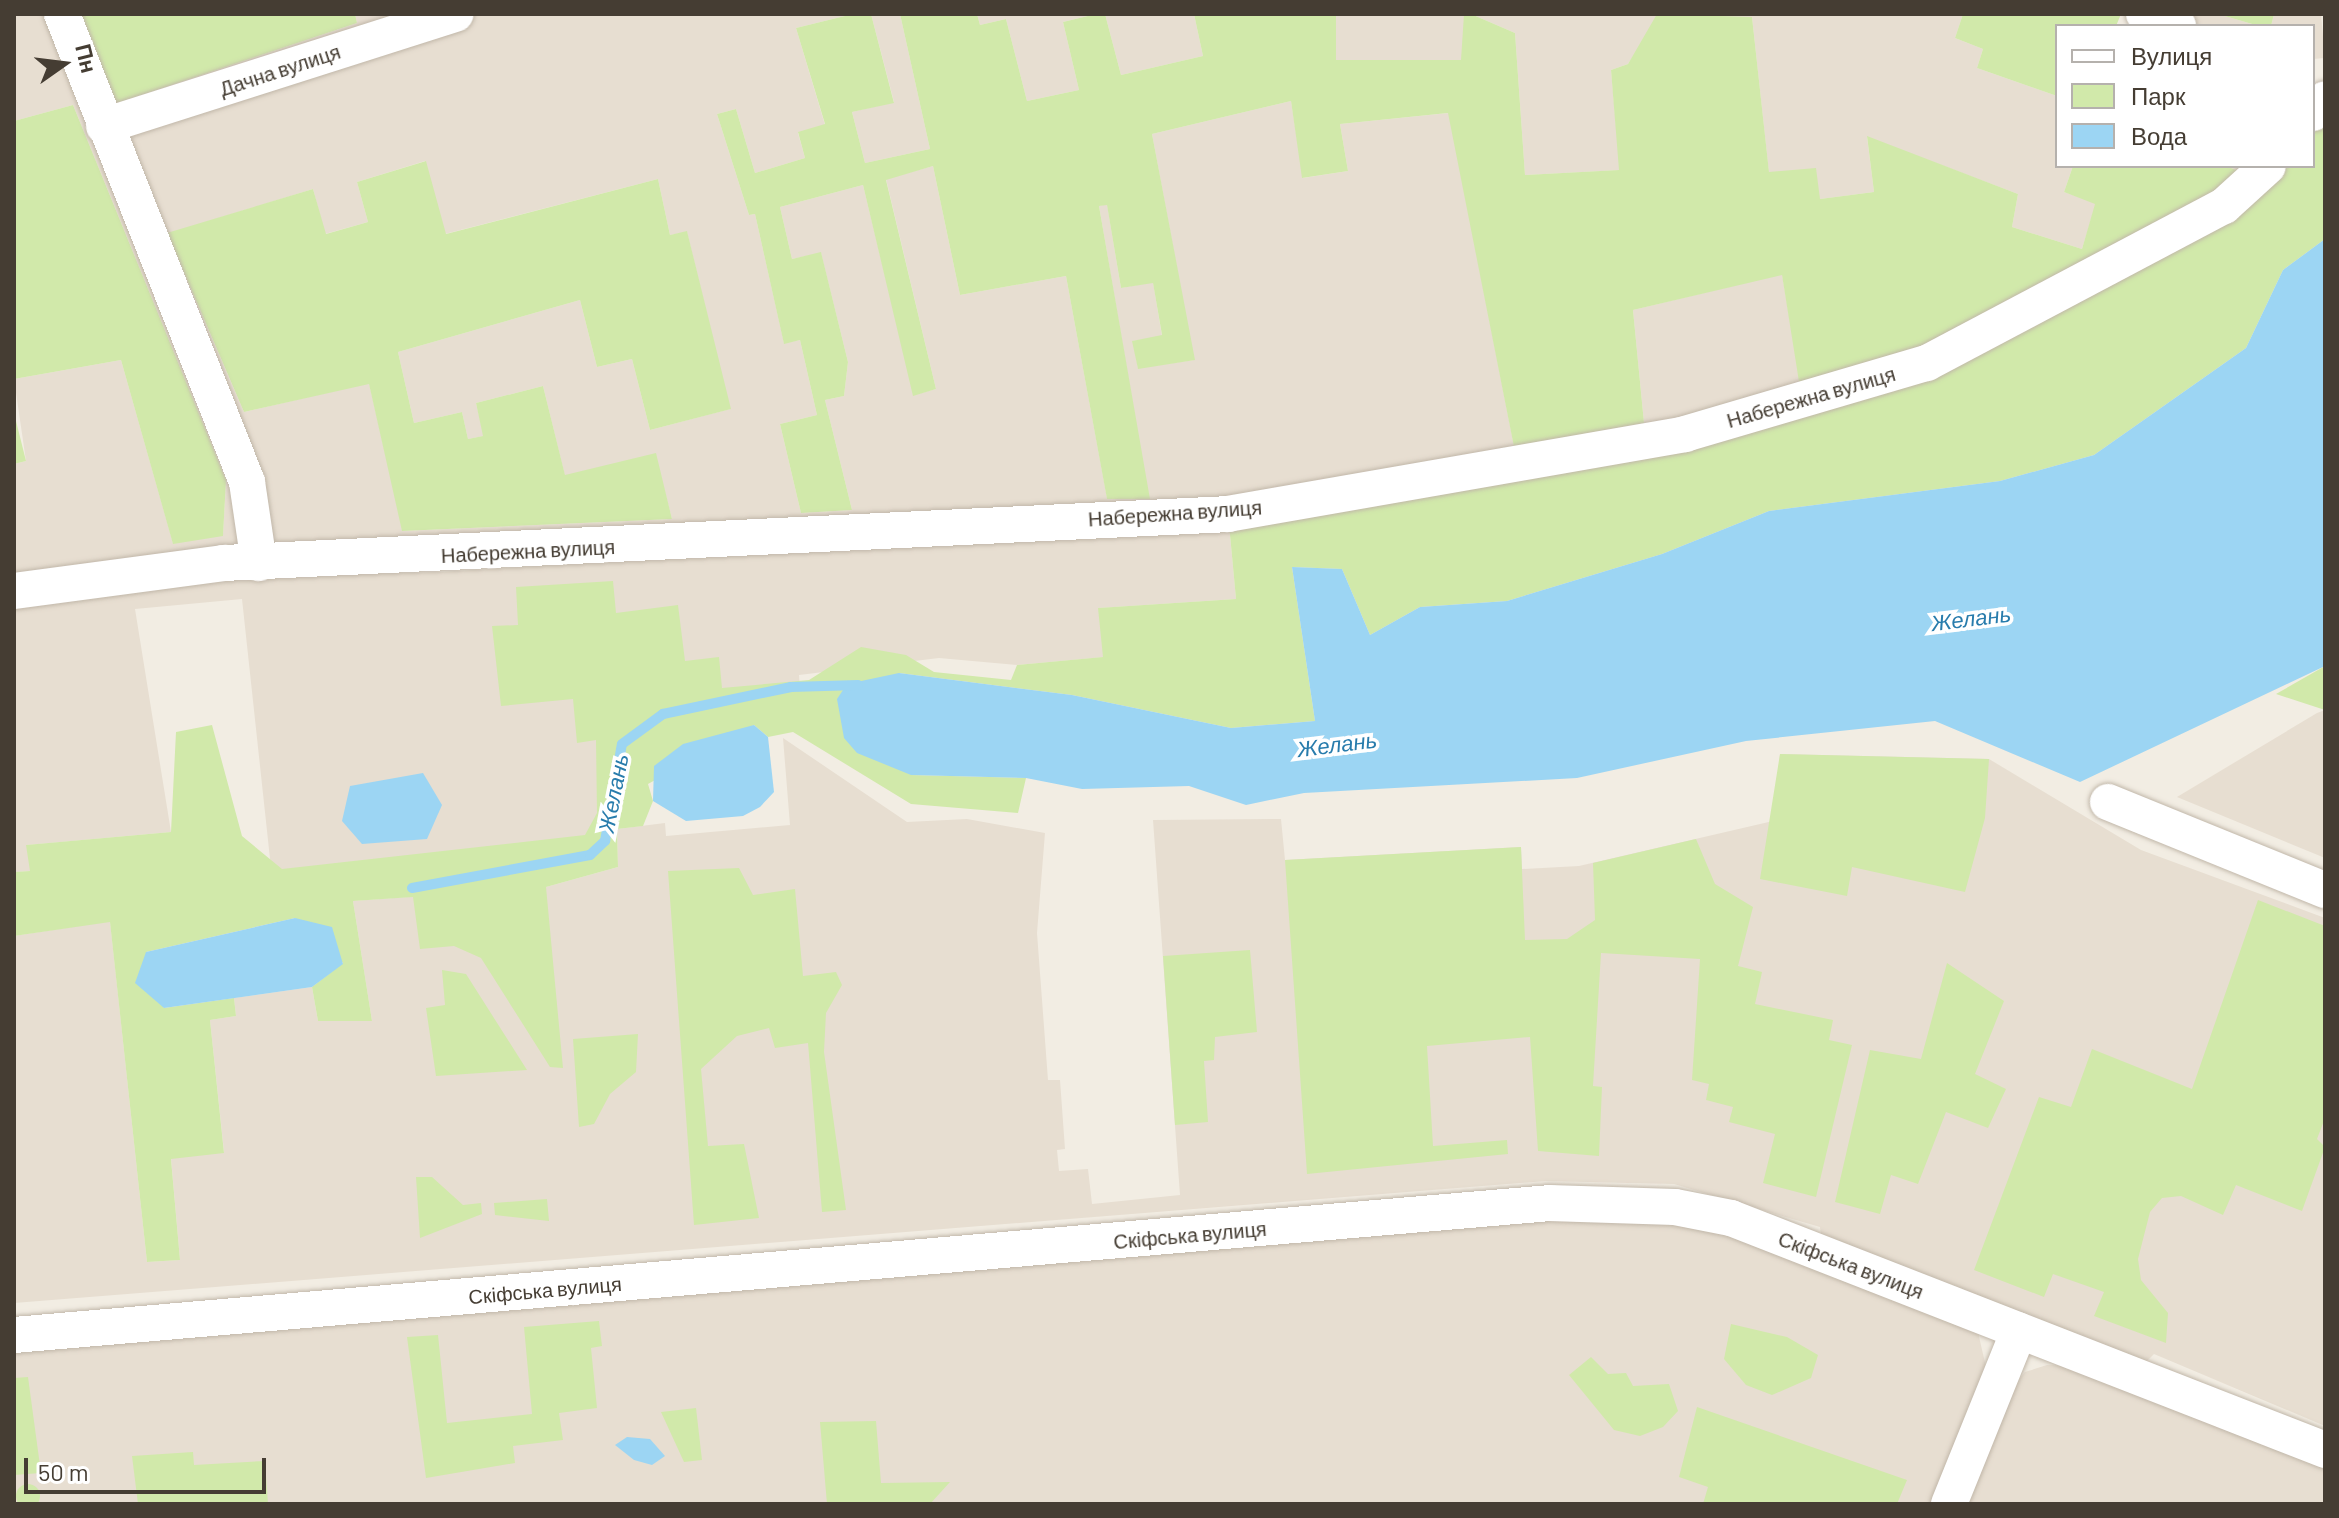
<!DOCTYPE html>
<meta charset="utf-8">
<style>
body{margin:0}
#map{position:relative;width:2339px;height:1518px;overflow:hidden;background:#f2ede3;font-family:Barlow,sans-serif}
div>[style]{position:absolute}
.residential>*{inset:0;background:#e7ded1;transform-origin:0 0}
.green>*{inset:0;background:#d1e9aa}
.round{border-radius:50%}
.water>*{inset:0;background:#9cd5f3}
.stream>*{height:10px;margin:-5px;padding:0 5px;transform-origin:5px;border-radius:5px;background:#9cd5f3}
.roads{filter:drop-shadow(0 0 2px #c1b7a9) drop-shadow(0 0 2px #c1b7a9)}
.minor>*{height:36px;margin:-18px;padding:0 18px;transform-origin:18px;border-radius:18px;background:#fff}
span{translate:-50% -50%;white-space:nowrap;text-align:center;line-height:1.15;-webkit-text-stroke:7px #fff;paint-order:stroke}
.street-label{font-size:20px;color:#453d33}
.water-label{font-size:22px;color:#287cac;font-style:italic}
.frame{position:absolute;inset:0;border:16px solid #453d33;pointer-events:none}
.legend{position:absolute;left:2055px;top:24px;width:260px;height:144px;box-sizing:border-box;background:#fff;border:2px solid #b5b1ad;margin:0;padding:10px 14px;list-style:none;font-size:24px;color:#453d33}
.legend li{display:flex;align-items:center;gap:16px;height:40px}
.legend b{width:40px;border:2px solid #b5b1ad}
.north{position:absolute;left:24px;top:24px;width:80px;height:80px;-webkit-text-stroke:6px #fff;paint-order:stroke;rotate:76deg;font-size:22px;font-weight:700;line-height:32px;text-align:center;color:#453d33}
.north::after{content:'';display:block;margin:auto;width:28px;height:36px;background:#453d33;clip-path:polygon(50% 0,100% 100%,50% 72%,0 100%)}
.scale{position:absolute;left:24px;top:1458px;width:242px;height:36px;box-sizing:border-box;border:4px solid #453d33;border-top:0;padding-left:10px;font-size:24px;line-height:28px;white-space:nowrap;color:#453d33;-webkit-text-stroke:6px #fff;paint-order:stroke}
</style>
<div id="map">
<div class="residential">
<i style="clip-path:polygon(evenodd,14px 14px,78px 14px,112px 105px,357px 23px,355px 14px,427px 14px,146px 100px,101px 116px,99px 130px,479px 14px,853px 14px,796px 28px,825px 125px,798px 133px,805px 158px,755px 173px,736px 109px,717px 114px,749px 215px,755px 214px,784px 343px,800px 340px,817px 415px,780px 424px,801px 513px,852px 510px,825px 400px,844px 396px,848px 362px,821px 253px,792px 259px,780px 207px,863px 185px,914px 395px,936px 389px,886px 179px,933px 166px,960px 295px,1066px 276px,1107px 498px,1149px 499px,1099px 206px,1107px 204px,1121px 288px,1153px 282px,1162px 336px,1133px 341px,1138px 368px,1194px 360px,1152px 134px,1291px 101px,1303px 178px,1348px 171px,1340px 124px,1449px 113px,1514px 446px,1644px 423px,1633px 310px,1782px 274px,1801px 387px,1925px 350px,2232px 192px,2244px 173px,2226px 166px,2255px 166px,2234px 193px,1926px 355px,1684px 424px,1227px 503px,223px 548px,14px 579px,14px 464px,26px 461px,14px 379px,121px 360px,173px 543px,223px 535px,226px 480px,73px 105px,14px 121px,14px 14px,425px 161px,445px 234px,658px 179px,670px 235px,687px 232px,730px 409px,650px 430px,632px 359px,597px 367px,580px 300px,398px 352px,414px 423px,462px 412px,468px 439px,484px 436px,476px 403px,543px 386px,565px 476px,655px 454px,672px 519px,403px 531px,369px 383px,244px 412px,167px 234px,313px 189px,325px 234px,368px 222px,357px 182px,425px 161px)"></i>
<i style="clip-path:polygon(871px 14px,900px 14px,930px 149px,865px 163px,852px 112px,894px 102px)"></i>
<i style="clip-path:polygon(977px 14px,1096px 14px,1063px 22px,1079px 90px,1027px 101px,1006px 19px,980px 25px)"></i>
<i style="clip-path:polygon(1105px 14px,1194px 14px,1203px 56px,1121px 75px)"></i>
<i style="left:1336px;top:14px;width:128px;height:46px"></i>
<i style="clip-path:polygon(1471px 14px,1963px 14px,1955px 38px,1983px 49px,1977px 68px,2057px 96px,2057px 166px,2073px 166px,2064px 192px,2096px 203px,2082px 249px,2012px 227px,2018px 194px,1867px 137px,1874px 192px,1820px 199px,1769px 173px,1752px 17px,1655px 22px,1628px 64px,1611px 70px,1620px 170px,1525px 175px,1515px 33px)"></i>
<i style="clip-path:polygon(2165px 14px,2218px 14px,2259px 26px,2200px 26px)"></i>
<i style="clip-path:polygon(2274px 14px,2321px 14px,2325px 58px,2313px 59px,2313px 26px,2271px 26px)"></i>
<i style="clip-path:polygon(1229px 524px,1236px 599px,1099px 608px,1104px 657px,1017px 665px,939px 658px,799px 675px,800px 690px,699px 699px,599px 835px,275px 905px,242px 599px,135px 609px,171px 832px,27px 845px,31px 871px,14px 872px,14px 602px,225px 577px,440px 572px)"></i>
<i style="clip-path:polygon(2325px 710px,2325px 858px,2177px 797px,2317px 713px)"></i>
<i style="clip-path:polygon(783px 738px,907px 822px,967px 819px,1045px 833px,1037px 933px,1048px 1080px,1060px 1080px,1065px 1149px,1057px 1150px,1059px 1171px,1088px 1169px,1092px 1204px,1180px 1195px,1153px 820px,1281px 819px,1285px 860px,1521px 847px,1522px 869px,1579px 866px,1773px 821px,1780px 754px,1989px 759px,2141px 850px,2325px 918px,2325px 1426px,2154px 1354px,2146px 1362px,1821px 1236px,1820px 1227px,1674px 1184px,1546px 1181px,14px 1303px,14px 936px,110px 921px,147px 1262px,180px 1260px,171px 1158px,224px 1152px,210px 1020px,236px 1016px,234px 998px,312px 987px,318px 1021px,372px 1021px,353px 901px,546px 887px,618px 867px,617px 829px,665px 823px,666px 836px,790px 825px)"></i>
<i style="clip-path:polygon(1547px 1210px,1674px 1216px,1977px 1328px,1986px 1367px,1931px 1504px,14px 1504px,14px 1341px)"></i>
<i style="clip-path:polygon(2047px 1365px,2074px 1366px,2325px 1464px,2325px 1504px,1965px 1504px,2009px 1392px,2025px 1372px)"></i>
</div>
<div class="green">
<i style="clip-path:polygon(78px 14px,355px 14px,357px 23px,112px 105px)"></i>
<i style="clip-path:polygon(853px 14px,871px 14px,894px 103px,852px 112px,865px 163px,930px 149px,900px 14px,977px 14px,980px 25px,1006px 19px,1027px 101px,1079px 90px,1063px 22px,1096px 14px,1105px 14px,1121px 75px,1203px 56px,1194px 14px,1336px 14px,1336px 60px,1461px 60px,1464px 14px,1471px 14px,1515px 33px,1525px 175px,1619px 170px,1611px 70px,1628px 64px,1657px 14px,1752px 17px,1769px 172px,1816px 168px,1820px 199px,1874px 192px,1867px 136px,2018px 194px,2012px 227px,2082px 249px,2095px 204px,2064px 192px,2073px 166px,2226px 166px,2244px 173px,2232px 192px,1925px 350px,1800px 388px,1782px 275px,1633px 310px,1644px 423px,1514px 447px,1448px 113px,1340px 124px,1348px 171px,1302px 178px,1291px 101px,1152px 134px,1195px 360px,1138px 369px,1132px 341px,1162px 335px,1153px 283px,1121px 288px,1107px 205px,1099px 206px,1150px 499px,1107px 499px,1066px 276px,960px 295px,933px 166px,886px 180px,936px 389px,913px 396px,863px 185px,780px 207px,792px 259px,821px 252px,848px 362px,844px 396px,825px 400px,852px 510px,801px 513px,780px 424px,817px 415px,800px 340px,784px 344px,755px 214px,749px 215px,717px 114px,736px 109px,755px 173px,805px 158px,798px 132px,825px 124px,796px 28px)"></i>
<i style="clip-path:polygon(1963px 14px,2121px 14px,2116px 26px,2057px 26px,2057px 96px,1977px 68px,1983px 49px,1955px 38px)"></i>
<i style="clip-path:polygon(2218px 14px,2274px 14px,2271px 26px,2259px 26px)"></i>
<i style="clip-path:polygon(73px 105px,226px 480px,223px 536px,173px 544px,121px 360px,14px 379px,14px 121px)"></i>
<i style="clip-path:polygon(2325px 119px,2325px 239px,2283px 270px,2246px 348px,2094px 455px,2000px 481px,1769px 511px,1662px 554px,1507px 601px,1420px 607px,1370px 635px,1342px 569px,1292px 567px,1315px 721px,1231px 728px,1072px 695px,899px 673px,911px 775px,1026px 778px,1018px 813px,911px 804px,793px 732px,768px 737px,754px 725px,648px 784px,653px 801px,643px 826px,617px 829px,618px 867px,546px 887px,563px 1068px,550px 1067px,481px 958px,454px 946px,420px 949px,413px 897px,353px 901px,372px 1021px,318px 1021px,312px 987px,343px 963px,295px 918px,146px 952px,164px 1008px,234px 998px,236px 1016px,210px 1020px,224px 1153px,171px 1159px,180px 1260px,147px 1262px,110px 922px,14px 936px,14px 872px,30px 871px,26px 845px,171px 832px,176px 732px,212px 725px,242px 836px,282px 869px,585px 835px,597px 813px,596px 740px,577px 743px,573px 699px,501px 706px,492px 626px,518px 625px,516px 587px,613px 581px,616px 613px,678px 605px,685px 661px,719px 657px,722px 688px,809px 680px,861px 647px,906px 655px,934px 672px,1011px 680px,1017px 665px,1103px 657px,1098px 608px,1236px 599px,1229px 524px,1931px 372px,2285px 166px,2313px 166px,2313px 133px)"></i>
<i style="clip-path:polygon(426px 161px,446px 234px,658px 179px,670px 235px,687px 231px,731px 409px,650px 430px,632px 359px,597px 367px,580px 300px,398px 352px,414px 423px,462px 412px,468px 439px,483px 436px,476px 403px,543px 386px,565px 475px,656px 453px,672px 519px,402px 531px,369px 384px,244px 412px,167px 233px,313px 189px,326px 234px,368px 222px,357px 182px)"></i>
<i style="clip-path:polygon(14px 413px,26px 461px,14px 464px)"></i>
<i style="clip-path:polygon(2325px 666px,2325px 710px,2276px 694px)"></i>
<i style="clip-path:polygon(1780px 754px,1989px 759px,1985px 818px,1965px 892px,1852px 867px,1847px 896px,1760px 879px)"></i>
<i style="clip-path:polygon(1696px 839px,1715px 884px,1753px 907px,1738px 966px,1762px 972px,1755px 1004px,1833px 1020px,1829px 1040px,1852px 1045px,1816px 1197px,1763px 1183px,1775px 1134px,1729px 1122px,1733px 1107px,1706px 1100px,1709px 1084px,1692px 1080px,1700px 959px,1601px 953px,1593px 1086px,1602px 1087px,1599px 1156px,1538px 1151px,1530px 1037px,1427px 1046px,1433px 1146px,1507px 1140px,1508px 1154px,1307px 1174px,1285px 860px,1521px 847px,1525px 940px,1567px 939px,1595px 920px,1593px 863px)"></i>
<i style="clip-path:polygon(739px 868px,753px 895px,795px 889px,803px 976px,836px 972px,842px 985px,826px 1013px,824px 1052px,846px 1210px,822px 1212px,808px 1043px,775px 1048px,769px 1028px,737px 1036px,701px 1069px,708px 1146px,744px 1144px,759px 1218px,694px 1225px,668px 871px)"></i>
<i style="clip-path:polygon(2258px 900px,2325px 926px,2325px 1118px,2317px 1139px,2325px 1147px,2302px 1211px,2236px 1185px,2223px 1215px,2181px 1196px,2162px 1198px,2150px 1212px,2138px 1259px,2141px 1280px,2168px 1313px,2166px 1343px,2094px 1316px,2104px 1292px,2053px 1274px,2044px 1297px,1974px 1270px,2039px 1097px,2071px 1107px,2092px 1049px,2192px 1089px)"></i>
<i style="clip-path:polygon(1250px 950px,1257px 1032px,1215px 1037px,1214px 1060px,1204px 1061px,1208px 1122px,1175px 1125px,1163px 956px)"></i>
<i style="clip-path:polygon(1947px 963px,2004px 1001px,1975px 1074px,2006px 1089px,1988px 1128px,1946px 1112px,1918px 1184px,1891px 1175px,1880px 1214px,1835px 1202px,1870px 1050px,1921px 1059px)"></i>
<i style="clip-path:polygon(442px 970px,466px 974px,527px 1070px,436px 1076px,426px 1008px,445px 1005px)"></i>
<i style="clip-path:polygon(638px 1034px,636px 1072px,610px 1094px,594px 1124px,579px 1127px,573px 1039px)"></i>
<i style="clip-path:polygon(416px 1177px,432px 1177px,463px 1205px,481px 1203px,482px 1214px,420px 1238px)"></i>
<i style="clip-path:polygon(547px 1199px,549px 1221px,495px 1215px,494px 1203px)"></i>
<i style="clip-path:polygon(599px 1321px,602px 1346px,591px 1348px,597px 1408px,559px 1413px,563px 1440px,513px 1446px,515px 1463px,426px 1478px,407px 1337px,438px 1335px,447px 1423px,532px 1414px,524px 1327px)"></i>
<i style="clip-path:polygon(1731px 1324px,1787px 1337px,1818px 1355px,1811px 1378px,1772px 1395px,1746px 1385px,1724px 1359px)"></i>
<i style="clip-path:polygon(1591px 1357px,1608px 1374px,1626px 1373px,1633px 1386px,1669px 1384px,1678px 1411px,1663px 1427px,1640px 1436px,1614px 1430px,1569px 1375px)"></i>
<i style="clip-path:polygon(28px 1377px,41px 1473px,14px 1475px,14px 1378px)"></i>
<i style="clip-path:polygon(1697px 1407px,1907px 1480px,1897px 1504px,1703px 1504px,1708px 1487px,1679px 1477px)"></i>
<i style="clip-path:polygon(696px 1408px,702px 1460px,684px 1462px,661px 1412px)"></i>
<i style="clip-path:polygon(876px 1421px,881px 1483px,950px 1482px,930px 1504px,827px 1504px,820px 1422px)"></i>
<i style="clip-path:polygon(193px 1452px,194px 1465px,265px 1461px,268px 1504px,138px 1504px,132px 1456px)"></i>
<i class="round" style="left:16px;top:1484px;width:24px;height:24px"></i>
</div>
<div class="water">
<i style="clip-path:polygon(2325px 239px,2325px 666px,2080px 782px,1935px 721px,1746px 741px,1577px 778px,1304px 793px,1246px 805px,1189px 786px,1082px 789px,1026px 778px,911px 775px,857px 753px,844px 738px,837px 699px,847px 684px,899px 673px,1072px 695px,1231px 728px,1315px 721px,1292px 567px,1342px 569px,1370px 635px,1420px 607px,1507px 601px,1662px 554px,1769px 511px,2000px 481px,2094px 455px,2246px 348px,2283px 270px)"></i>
<i style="clip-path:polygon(754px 725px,768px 737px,774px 792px,760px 807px,743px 816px,686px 821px,653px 801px,654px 766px,683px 744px)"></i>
<i style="clip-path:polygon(423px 773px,442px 805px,427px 839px,362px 844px,342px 821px,350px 786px)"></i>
<i style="clip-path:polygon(295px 918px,332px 927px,343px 964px,312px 987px,164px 1008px,135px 983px,146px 952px)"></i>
<i style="clip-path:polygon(627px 1437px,650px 1439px,665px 1456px,652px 1465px,634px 1460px,615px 1445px)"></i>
</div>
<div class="stream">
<i style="left:412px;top:888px;width:181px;rotate:-10.5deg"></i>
<i style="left:590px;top:855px;width:21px;rotate:-43deg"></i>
<i style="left:605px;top:841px;width:98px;rotate:-80.1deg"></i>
<i style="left:622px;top:744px;width:51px;rotate:-36.2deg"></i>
<i style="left:663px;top:714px;width:131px;rotate:-11.9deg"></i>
<i style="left:791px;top:687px;width:67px;rotate:-1.7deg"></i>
</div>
<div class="roads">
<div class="minor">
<i style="left:62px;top:14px;width:503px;rotate:68.43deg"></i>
<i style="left:247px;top:482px;width:82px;rotate:81.6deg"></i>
<i style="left:2144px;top:14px;width:36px;rotate:19deg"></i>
<i style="left:2313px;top:113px;width:18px;rotate:-49deg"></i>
<i style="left:104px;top:126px;width:369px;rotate:-17.7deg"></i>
<i style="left:14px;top:591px;width:212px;rotate:-7.6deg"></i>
<i style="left:224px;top:563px;width:1005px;rotate:-2.79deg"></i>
<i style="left:1228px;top:514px;width:464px;rotate:-9.9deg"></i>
<i style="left:1685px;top:434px;width:252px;rotate:-16.4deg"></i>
<i style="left:1927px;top:363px;width:336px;rotate:-27.9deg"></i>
<i style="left:2224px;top:206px;width:59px;rotate:-42.3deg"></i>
<i style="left:2108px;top:802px;width:234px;rotate:22.1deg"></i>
<i style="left:14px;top:1335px;width:1541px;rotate:-4.91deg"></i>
<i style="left:1549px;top:1203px;width:126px;rotate:1.8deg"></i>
<i style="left:1675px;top:1207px;width:57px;rotate:11.1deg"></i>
<i style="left:1731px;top:1218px;width:638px;rotate:21.33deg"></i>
<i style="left:1949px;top:1504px;width:187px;rotate:-68deg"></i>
</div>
</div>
<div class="street-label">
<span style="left:280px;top:70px;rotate:-18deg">Дачна вулиця</span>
<span style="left:1811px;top:397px;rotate:-16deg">Набережна вулиця</span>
<span style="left:1175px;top:513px;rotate:-4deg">Набережна вулиця</span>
<span style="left:528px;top:551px;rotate:-3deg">Набережна вулиця</span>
<span style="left:1190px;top:1235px;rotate:-5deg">Скіфська вулиця</span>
<span style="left:1851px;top:1265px;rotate:21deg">Скіфська вулиця</span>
<span style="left:545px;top:1290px;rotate:-5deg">Скіфська вулиця</span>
</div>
<div class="water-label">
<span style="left:1971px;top:618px;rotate:-7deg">Желань</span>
<span style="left:1337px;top:744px;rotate:-7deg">Желань</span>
<span style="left:613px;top:793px;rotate:-79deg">Желань</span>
</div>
<div class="frame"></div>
<ul class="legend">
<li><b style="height:10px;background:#fff"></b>Вулиця</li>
<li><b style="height:22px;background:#d1e9aa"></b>Парк</li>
<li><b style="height:22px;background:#9cd5f3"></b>Вода</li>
</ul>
<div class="north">Пн</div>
<div class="scale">50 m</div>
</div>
